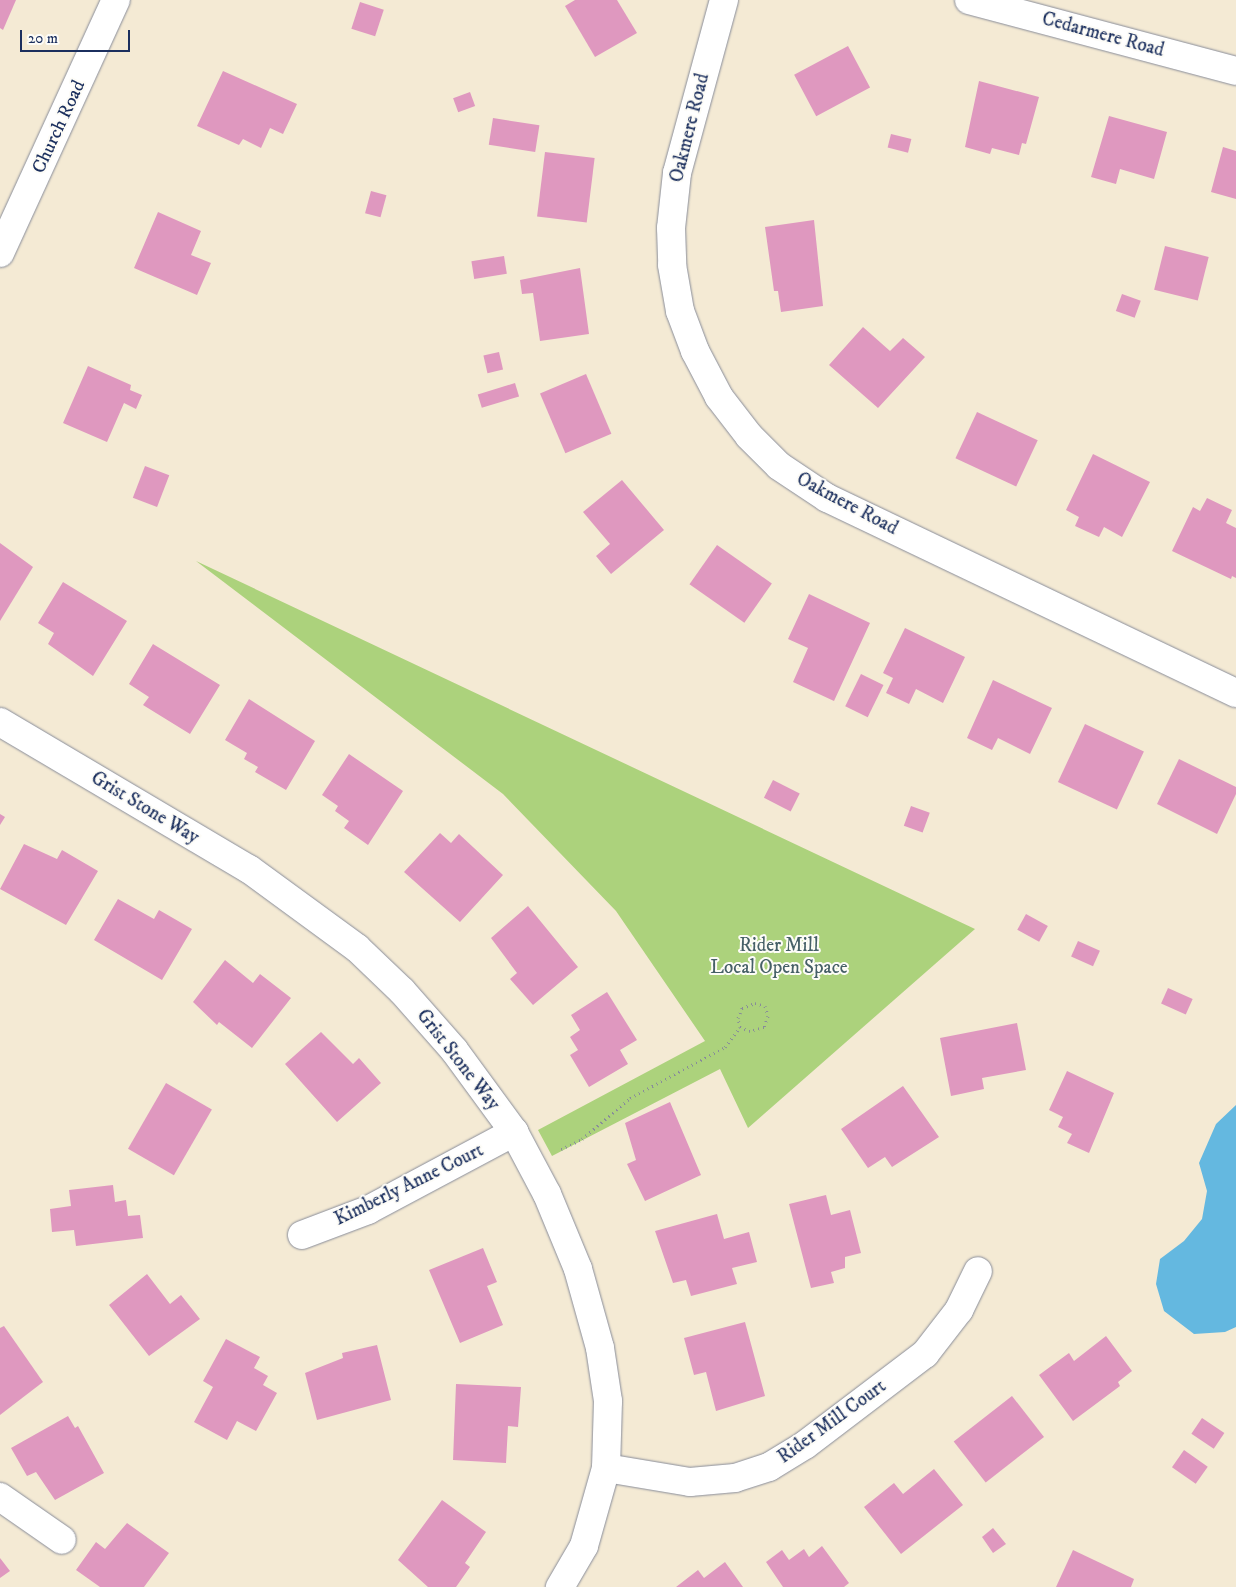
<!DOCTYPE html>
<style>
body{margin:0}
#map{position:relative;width:1236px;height:1587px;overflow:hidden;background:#f4ead4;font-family:"IM FELL DW Pica",serif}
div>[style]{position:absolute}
.green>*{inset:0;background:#acd27c}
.water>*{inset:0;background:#64b8e0}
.building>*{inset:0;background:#df98bf;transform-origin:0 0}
.path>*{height:3px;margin-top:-1.5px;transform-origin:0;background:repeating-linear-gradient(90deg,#888c99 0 1px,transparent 0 5px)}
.roads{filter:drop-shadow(0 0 1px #888c99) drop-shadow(0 0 1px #888c99)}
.minor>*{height:28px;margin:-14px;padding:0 14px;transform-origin:14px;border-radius:14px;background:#fff}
span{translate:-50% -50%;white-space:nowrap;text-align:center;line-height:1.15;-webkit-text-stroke:4px #fdfcf7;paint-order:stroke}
.street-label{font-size:19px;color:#1b2f5e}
.park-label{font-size:19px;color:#466067}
.scale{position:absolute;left:20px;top:30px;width:110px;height:22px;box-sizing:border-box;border:2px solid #1b2f5e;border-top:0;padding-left:6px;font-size:15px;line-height:18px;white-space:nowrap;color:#1b2f5e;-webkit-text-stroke:4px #fdfcf7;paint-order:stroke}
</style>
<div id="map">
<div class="green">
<i style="clip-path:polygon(196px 561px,975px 929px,748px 1128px,720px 1069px,552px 1156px,538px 1130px,705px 1041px,616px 911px,503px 794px)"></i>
</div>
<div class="water">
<i style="clip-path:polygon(1236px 1105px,1236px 1327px,1225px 1332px,1194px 1334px,1164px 1311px,1156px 1284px,1160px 1259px,1184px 1241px,1202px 1219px,1207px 1191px,1199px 1163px,1216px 1124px)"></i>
</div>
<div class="building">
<i style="clip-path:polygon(0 0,16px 0,3px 30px,0 28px)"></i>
<i style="clip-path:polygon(575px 0,617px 0,637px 33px,595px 57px,565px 6px)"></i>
<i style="left:360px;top:2px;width:25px;height:28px;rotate:18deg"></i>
<i style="left:848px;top:46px;width:47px;height:61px;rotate:62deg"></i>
<i style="clip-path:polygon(223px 71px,297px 104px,283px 134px,270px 128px,261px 148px,243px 139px,239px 145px,197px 126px)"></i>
<i style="clip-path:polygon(979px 81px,1039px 97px,1026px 144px,1022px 143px,1019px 155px,992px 148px,990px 154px,965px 147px)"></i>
<i style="left:470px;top:92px;width:15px;height:18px;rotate:70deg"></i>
<i style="clip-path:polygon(1109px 116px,1167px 132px,1154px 179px,1120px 169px,1116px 184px,1091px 177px)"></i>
<i style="left:493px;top:118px;width:47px;height:27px;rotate:9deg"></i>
<i style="left:891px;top:134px;width:21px;height:14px;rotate:14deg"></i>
<i style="clip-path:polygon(1223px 147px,1236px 151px,1236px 199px,1211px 192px)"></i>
<i style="left:545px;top:152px;width:50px;height:65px;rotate:7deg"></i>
<i style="left:371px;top:191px;width:16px;height:23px;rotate:15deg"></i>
<i style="clip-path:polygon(158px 212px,201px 231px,191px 255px,211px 263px,197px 295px,134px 268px)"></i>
<i style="clip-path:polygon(814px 220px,823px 306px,781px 312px,778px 291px,774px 291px,765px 227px)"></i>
<i style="left:1165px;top:246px;width:45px;height:45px;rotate:14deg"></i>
<i style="left:504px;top:256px;width:18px;height:33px;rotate:81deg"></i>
<i style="clip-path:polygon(580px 268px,589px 334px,540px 341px,533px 293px,522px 294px,520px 280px)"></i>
<i style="left:1122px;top:294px;width:20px;height:18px;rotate:20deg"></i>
<i style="clip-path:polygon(863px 327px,890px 351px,903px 338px,925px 357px,878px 408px,829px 365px)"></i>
<i style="left:499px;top:352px;width:18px;height:16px;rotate:77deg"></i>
<i style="clip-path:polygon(88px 366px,131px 385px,130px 390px,142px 395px,136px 409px,124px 403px,107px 442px,63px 423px)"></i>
<i style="left:586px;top:374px;width:65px;height:50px;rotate:67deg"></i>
<i style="left:515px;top:383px;width:14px;height:39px;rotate:73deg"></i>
<i style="left:977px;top:412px;width:67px;height:51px;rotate:25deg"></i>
<i style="clip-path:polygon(1093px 454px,1150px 482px,1122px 537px,1104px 527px,1099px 537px,1075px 526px,1079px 517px,1066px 510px)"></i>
<i style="left:145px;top:466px;width:26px;height:34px;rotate:21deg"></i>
<i style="clip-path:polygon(622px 480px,664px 530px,611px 574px,596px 556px,610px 544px,583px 512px)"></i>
<i style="clip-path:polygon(1207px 498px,1232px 510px,1226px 523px,1236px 528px,1236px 578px,1232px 576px,1231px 579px,1172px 551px,1193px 507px,1200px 511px)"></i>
<i style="clip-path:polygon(0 543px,33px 567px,0 621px)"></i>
<i style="left:717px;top:545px;width:67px;height:48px;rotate:35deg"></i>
<i style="clip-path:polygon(63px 582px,127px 621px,93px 676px,48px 644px,54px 633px,38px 623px)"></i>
<i style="clip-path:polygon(809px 594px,870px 623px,834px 701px,793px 682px,808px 648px,788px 639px)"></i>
<i style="clip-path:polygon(905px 628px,965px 657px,943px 703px,916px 689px,909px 704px,886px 693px,893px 678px,883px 673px)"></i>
<i style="clip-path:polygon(153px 644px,220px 685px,190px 734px,143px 705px,149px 697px,129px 684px)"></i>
<i style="left:861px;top:674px;width:25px;height:36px;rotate:26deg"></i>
<i style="clip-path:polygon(993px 680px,1052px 708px,1030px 754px,998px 738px,992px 750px,967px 738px)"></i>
<i style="clip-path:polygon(249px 699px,315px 741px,286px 790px,255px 772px,258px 767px,244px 759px,247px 753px,225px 740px)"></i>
<i style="left:1085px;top:724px;width:65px;height:64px;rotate:25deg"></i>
<i style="clip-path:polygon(349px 754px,403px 791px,368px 845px,344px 828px,349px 821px,335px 811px,338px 806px,322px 795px)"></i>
<i style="clip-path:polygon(1179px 759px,1236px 787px,1236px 794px,1217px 834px,1157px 804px)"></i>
<i style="left:773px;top:780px;width:30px;height:20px;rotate:27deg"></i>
<i style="left:911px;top:806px;width:20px;height:21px;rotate:20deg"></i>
<i style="clip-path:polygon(0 814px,5px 817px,0 825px)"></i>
<i style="clip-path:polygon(440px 833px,451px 843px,459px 834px,503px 875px,460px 922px,404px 872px)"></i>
<i style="clip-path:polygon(24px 844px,57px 859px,62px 850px,98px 871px,66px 925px,0 889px)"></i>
<i style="clip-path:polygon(118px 899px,154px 919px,159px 910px,192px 929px,162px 980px,94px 940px)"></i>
<i style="clip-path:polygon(528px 906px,578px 967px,533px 1005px,510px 979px,517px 973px,491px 938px)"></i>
<i style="left:1026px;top:914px;width:25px;height:18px;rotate:29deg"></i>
<i style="left:1078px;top:941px;width:24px;height:17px;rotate:24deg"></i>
<i style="clip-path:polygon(225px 960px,253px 983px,260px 974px,291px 998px,252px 1048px,219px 1022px,217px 1025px,193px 1002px)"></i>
<i style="left:1168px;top:988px;width:27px;height:17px;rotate:24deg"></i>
<i style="clip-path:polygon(607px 992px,637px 1040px,620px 1050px,628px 1064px,589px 1087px,570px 1055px,578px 1050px,570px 1037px,580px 1030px,571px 1015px)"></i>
<i style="clip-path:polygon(1017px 1023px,1026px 1070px,982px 1078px,984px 1089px,951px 1096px,940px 1038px)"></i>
<i style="clip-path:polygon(321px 1032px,353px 1064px,359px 1058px,381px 1083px,337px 1122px,285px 1064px)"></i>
<i style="clip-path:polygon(1067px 1071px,1114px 1093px,1089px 1153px,1067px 1143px,1072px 1134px,1058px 1127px,1063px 1117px,1049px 1110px)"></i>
<i style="left:166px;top:1083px;width:53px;height:76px;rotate:30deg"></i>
<i style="clip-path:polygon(903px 1086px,939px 1137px,892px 1167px,885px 1157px,868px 1168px,841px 1129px)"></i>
<i style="clip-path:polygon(670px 1102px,701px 1175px,645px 1201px,627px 1164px,636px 1160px,625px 1123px)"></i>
<i style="clip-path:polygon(113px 1185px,115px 1202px,126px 1200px,128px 1216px,140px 1215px,143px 1238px,76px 1246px,74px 1230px,52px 1232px,50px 1209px,71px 1206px,69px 1190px)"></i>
<i style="clip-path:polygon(826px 1195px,831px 1215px,850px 1210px,861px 1253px,845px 1257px,845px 1268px,831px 1272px,834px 1283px,811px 1288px,789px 1204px)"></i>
<i style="clip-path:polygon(717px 1214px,724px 1239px,749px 1232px,757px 1262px,732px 1268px,737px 1284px,691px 1296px,686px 1280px,673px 1283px,655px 1231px)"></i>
<i style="clip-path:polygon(483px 1248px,497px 1282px,487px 1286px,503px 1325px,460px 1343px,429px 1270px)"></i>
<i style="clip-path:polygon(147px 1274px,170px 1304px,181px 1295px,200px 1319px,149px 1356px,109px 1305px)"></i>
<i style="clip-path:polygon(745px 1322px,765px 1396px,716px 1411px,706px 1372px,694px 1375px,684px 1338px)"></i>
<i style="clip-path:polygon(4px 1326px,43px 1382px,0 1415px,0 1328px)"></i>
<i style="clip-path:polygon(1106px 1336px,1132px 1371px,1118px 1382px,1120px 1386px,1073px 1421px,1039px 1375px,1069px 1353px,1074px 1361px)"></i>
<i style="clip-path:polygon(226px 1339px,260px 1357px,254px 1368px,268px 1376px,263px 1385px,277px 1393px,256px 1431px,237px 1421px,227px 1440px,194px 1422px,213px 1387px,203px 1381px)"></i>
<i style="clip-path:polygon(377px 1345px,391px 1400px,317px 1420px,305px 1373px,343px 1358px,342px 1353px)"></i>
<i style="clip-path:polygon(456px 1384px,521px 1387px,518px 1427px,508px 1426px,506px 1463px,453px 1460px)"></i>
<i style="left:1012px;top:1396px;width:52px;height:74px;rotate:52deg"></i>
<i style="clip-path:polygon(68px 1416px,75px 1428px,78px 1426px,104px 1473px,55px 1500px,36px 1472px,27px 1476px,11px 1448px)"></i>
<i style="left:1202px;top:1418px;width:27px;height:19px;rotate:34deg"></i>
<i style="left:1184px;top:1450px;width:29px;height:21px;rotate:35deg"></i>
<i style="clip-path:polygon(934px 1469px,963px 1505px,901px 1554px,864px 1507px,894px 1483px,903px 1494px)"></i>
<i style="clip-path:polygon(442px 1500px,486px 1532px,465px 1563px,470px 1567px,456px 1587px,428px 1587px,398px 1560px)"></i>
<i style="clip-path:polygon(127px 1523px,169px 1553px,144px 1587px,100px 1587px,76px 1570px,96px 1542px,105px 1549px)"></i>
<i style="clip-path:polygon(993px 1528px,1006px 1544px,993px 1553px,982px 1537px)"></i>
<i style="clip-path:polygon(822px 1546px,849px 1583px,844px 1587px,783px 1587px,766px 1562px,782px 1550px,789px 1560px,804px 1549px,809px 1557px)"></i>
<i style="clip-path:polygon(1073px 1550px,1134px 1579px,1131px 1587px,1056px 1587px)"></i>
<i style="clip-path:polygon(0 1558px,10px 1571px,0 1578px)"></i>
<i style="clip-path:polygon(725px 1562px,743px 1587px,676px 1587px,698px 1570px,704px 1578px)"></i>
</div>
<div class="path">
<i style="left:561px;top:1149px;width:23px;rotate:-25deg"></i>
<i style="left:582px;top:1139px;width:63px;rotate:-40.5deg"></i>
<i style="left:630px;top:1098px;width:108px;rotate:-28.2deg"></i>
<i style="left:725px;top:1047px;width:25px;rotate:-53deg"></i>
<i style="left:740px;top:1027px;width:9px;rotate:-103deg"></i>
<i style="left:738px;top:1018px;width:11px;rotate:-68deg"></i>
<i style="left:742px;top:1008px;width:14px;rotate:-21deg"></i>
<i style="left:755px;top:1003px;width:10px;rotate:17deg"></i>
<i style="left:765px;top:1006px;width:10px;rotate:73deg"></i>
<i style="left:768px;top:1016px;width:12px;rotate:110deg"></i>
<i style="left:764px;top:1027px;width:15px;rotate:164deg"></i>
<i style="left:750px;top:1031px;width:11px;rotate:-158deg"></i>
</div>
<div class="roads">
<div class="minor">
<i style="left:724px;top:0;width:179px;rotate:105.2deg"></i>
<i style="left:677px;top:173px;width:55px;rotate:96.2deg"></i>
<i style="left:671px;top:228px;width:37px;rotate:88deg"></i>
<i style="left:672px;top:265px;width:47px;rotate:80.1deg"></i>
<i style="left:680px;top:311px;width:43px;rotate:69.4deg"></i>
<i style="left:695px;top:351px;width:52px;rotate:62.4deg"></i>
<i style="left:719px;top:397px;width:49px;rotate:52.4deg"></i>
<i style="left:749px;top:436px;width:42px;rotate:45deg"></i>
<i style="left:779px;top:466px;width:58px;rotate:33.7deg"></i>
<i style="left:827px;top:498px;width:453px;rotate:25.5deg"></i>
<i style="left:969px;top:0;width:276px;rotate:14.9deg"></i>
<i style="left:0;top:253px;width:278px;rotate:-65.4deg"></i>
<i style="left:0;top:722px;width:289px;rotate:30.6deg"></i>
<i style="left:249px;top:869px;width:134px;rotate:36.2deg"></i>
<i style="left:357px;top:948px;width:62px;rotate:43.7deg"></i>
<i style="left:402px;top:991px;width:79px;rotate:48.6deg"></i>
<i style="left:454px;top:1050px;width:102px;rotate:53.8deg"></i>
<i style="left:514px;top:1132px;width:70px;rotate:62deg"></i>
<i style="left:547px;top:1194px;width:81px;rotate:67.5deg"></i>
<i style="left:578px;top:1269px;width:82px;rotate:74.4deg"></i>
<i style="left:600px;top:1348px;width:54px;rotate:81.4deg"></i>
<i style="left:608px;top:1401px;width:67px;rotate:91.7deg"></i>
<i style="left:606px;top:1468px;width:81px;rotate:105.8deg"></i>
<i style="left:584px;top:1546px;width:48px;rotate:120.3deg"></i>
<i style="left:302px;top:1235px;width:71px;rotate:-20.7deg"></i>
<i style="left:368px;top:1210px;width:166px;rotate:-28.1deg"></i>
<i style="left:606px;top:1468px;width:85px;rotate:9.5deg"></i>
<i style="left:690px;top:1482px;width:45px;rotate:-5.1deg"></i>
<i style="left:735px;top:1478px;width:36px;rotate:-18deg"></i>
<i style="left:769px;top:1467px;width:42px;rotate:-31.4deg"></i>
<i style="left:805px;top:1445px;width:151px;rotate:-37.2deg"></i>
<i style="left:925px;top:1354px;width:56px;rotate:-52.3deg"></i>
<i style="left:959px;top:1310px;width:43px;rotate:-64deg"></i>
<i style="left:0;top:1497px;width:75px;rotate:34.7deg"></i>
</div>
</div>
<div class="street-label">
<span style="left:1103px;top:35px;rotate:15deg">Cedarmere Road</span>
<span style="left:59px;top:127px;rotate:-65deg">Church Road</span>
<span style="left:690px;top:128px;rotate:-76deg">Oakmere Road</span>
<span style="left:847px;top:504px;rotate:28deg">Oakmere Road</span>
<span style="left:145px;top:808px;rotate:31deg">Grist Stone Way</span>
<span style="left:458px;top:1060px;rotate:52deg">Grist Stone Way</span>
<span style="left:409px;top:1185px;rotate:-26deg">Kimberly Anne Court</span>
<span style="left:832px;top:1422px;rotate:-36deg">Rider Mill Court</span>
</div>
<div class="park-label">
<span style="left:779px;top:957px">Rider Mill<br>Local Open Space</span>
</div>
<div class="scale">20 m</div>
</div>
